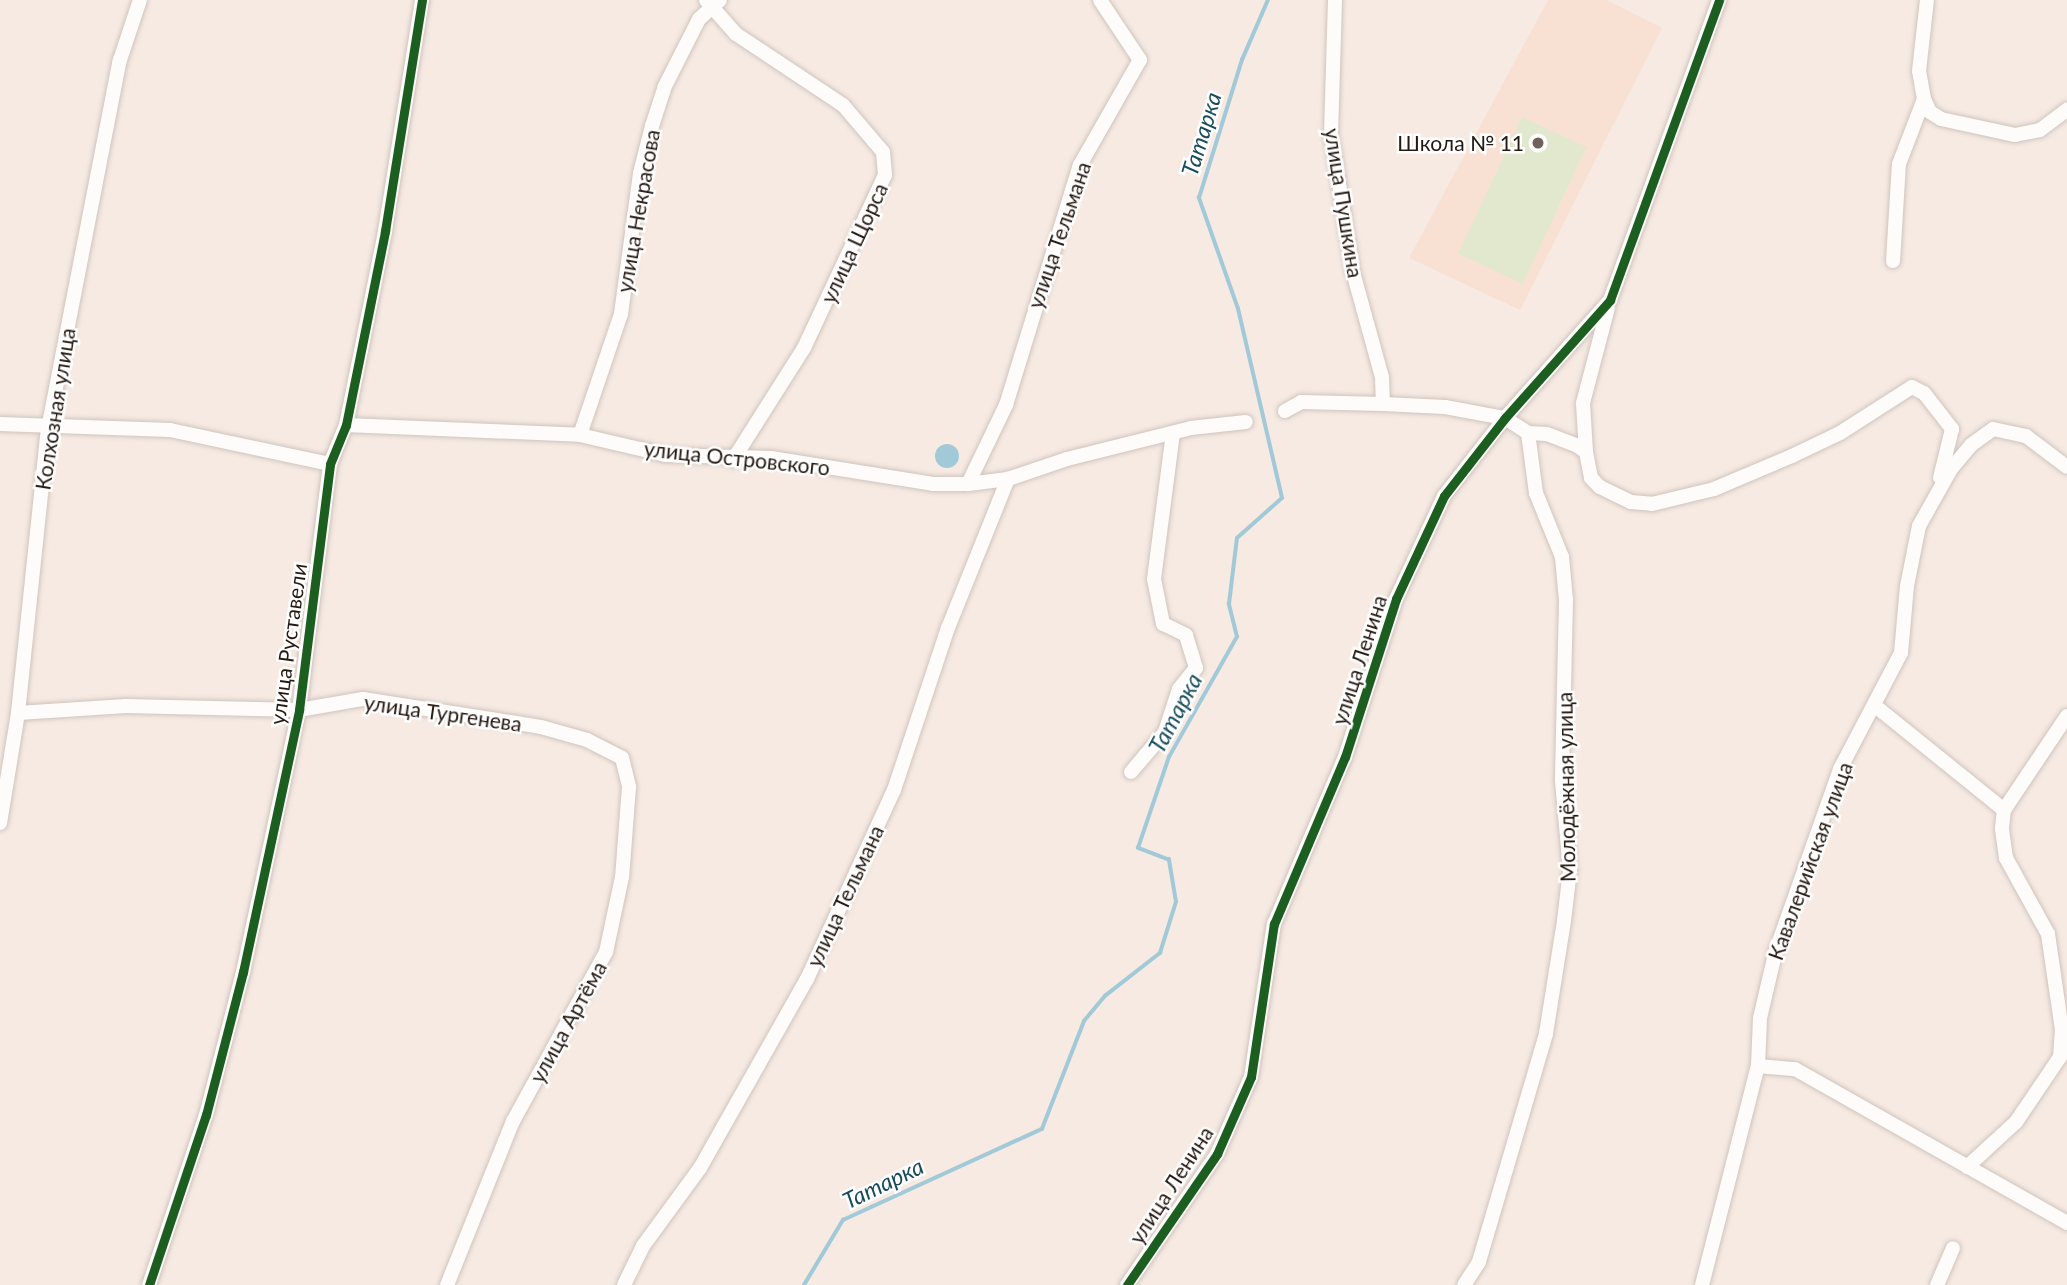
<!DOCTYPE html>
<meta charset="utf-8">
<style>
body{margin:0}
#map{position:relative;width:2067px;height:1285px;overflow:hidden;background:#f6eae3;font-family:Lato,sans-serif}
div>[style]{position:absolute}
.built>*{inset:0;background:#f8e1d2}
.green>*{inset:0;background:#e1e8ce;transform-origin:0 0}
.water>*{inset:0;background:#a2c9d7}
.round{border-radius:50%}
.stream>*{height:3.5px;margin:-1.75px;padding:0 1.75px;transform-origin:1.75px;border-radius:1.75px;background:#a2c9d7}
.roads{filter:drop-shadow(0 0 2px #d0c4bd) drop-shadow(0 0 2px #d0c4bd)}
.minor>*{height:14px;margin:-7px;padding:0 7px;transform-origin:7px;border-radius:7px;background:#fefcfb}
.cycleway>*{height:9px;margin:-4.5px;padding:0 4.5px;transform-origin:4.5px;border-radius:4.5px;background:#1b5e20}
.dots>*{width:19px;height:19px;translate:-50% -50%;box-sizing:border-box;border:4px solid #fff;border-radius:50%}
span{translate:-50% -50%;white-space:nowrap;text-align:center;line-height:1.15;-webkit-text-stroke:5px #fff;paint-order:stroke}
.poi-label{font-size:21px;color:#241810}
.right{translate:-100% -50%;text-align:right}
.street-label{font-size:21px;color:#241810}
.water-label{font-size:23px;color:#184c5c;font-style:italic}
</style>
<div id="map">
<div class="built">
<i style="clip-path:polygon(1548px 0,1607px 0,1662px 28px,1520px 310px,1409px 258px)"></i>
</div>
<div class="green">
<i style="left:1522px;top:117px;width:71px;height:151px;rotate:25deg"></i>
</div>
<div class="water">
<i class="round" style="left:935px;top:444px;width:24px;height:24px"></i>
</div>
<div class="stream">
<i style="left:804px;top:1285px;width:76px;rotate:-59deg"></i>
<i style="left:843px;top:1220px;width:219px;rotate:-24.6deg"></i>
<i style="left:1042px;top:1129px;width:116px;rotate:-68.7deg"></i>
<i style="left:1084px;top:1021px;width:33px;rotate:-50deg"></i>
<i style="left:1105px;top:996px;width:70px;rotate:-38deg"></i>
<i style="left:1160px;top:953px;width:53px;rotate:-72.6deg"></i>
<i style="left:1176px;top:902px;width:43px;rotate:-99.5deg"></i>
<i style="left:1169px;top:860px;width:33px;rotate:-159deg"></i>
<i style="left:1138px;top:848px;width:96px;rotate:-71.2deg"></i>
<i style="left:1169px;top:757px;width:138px;rotate:-60.5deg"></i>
<i style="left:1237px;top:637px;width:34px;rotate:-104deg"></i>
<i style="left:1229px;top:604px;width:66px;rotate:-83.1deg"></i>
<i style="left:1237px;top:538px;width:60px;rotate:-41.6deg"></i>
<i style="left:1282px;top:498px;width:194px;rotate:-103.1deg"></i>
<i style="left:1238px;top:309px;width:118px;rotate:-109.4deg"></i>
<i style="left:1199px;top:198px;width:145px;rotate:-72.7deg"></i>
<i style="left:1242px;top:60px;width:65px;rotate:-66.6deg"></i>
</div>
<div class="roads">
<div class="minor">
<i style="left:706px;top:0;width:45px;rotate:48.6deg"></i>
<i style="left:736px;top:34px;width:128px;rotate:33.6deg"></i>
<i style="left:843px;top:105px;width:62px;rotate:49.6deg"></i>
<i style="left:883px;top:152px;width:23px;rotate:85deg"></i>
<i style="left:885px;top:175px;width:191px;rotate:115.1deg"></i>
<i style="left:804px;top:348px;width:133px;rotate:122.4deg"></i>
<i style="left:1335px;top:0;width:133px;rotate:91.7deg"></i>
<i style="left:1331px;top:133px;width:141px;rotate:81deg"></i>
<i style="left:1353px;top:272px;width:109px;rotate:74.6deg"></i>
<i style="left:1382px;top:377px;width:27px;rotate:88deg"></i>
<i style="left:1924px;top:99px;width:14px;rotate:65deg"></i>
<i style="left:1930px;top:112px;width:13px;rotate:32deg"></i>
<i style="left:1941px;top:119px;width:76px;rotate:12.2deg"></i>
<i style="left:2015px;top:135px;width:25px;rotate:-11deg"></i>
<i style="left:2040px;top:130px;width:34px;rotate:-37deg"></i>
<i style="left:1893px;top:261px;width:97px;rotate:-86.5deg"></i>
<i style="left:1899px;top:164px;width:70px;rotate:-69deg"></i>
<i style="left:1924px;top:99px;width:28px;rotate:-100deg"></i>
<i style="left:1919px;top:71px;width:71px;rotate:-83.6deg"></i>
<i style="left:1285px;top:411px;width:18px;rotate:-29deg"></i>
<i style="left:1301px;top:402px;width:82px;rotate:1.4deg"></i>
<i style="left:1383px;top:404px;width:62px;rotate:2.8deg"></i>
<i style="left:1445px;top:407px;width:61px;rotate:10.4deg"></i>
<i style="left:1505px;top:418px;width:27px;rotate:33deg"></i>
<i style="left:1528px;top:433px;width:61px;rotate:82.4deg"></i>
<i style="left:1536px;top:493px;width:69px;rotate:67.9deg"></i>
<i style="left:1562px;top:557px;width:43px;rotate:84.7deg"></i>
<i style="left:1566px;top:600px;width:181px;rotate:91.3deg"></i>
<i style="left:1562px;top:781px;width:89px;rotate:84.9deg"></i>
<i style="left:1570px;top:870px;width:51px;rotate:96.7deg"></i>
<i style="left:1564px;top:921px;width:114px;rotate:99.1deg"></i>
<i style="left:1546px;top:1034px;width:238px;rotate:106.4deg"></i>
<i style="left:1479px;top:1262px;width:27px;rotate:123deg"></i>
<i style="left:0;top:424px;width:170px;rotate:2deg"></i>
<i style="left:170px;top:430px;width:164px;rotate:12deg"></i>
<i style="left:346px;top:425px;width:234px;rotate:2.4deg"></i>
<i style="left:580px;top:435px;width:88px;rotate:13.1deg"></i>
<i style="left:666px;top:455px;width:105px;rotate:1.6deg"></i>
<i style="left:771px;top:458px;width:164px;rotate:9.1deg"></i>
<i style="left:933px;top:484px;width:35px"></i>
<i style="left:968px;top:484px;width:40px;rotate:-7.1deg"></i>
<i style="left:1008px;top:479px;width:62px;rotate:-18.7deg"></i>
<i style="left:1067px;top:459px;width:128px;rotate:-14deg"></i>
<i style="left:1191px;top:428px;width:55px;rotate:-6.2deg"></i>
<i style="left:1528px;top:433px;width:19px;rotate:3deg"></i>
<i style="left:1547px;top:434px;width:31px;rotate:21deg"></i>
<i style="left:1576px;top:445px;width:12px;rotate:35deg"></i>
<i style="left:1586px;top:452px;width:26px;rotate:79deg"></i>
<i style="left:1591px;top:478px;width:13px;rotate:45deg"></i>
<i style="left:1600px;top:487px;width:34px;rotate:26deg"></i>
<i style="left:1631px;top:502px;width:21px;rotate:5deg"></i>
<i style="left:1652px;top:504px;width:64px;rotate:-13.6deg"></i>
<i style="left:1714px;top:489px;width:85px;rotate:-22.9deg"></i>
<i style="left:1792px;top:456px;width:53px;rotate:-25.6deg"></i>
<i style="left:1840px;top:433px;width:85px;rotate:-32.6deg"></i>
<i style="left:1912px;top:387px;width:13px;rotate:27deg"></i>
<i style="left:1924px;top:393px;width:46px;rotate:52.1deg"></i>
<i style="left:1952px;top:429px;width:50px;rotate:103.8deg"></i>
<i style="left:580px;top:435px;width:128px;rotate:-71.3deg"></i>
<i style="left:621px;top:314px;width:142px;rotate:-82.3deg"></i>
<i style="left:640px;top:173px;width:49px;rotate:-75.7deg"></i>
<i style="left:652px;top:126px;width:40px;rotate:-72deg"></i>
<i style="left:664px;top:88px;width:77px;rotate:-63.1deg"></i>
<i style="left:699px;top:19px;width:28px;rotate:-42deg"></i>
<i style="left:1586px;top:452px;width:49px;rotate:-93.5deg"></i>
<i style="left:1583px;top:403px;width:98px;rotate:-75.3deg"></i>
<i style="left:968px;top:484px;width:88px;rotate:-64.3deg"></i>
<i style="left:1006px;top:405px;width:251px;rotate:-72.9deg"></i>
<i style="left:1080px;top:165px;width:121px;rotate:-60.3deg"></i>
<i style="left:1140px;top:60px;width:72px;rotate:-123.7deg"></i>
<i style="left:1874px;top:705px;width:167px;rotate:38.9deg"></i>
<i style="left:18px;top:713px;width:108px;rotate:-3.7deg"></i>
<i style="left:126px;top:706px;width:173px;rotate:1.3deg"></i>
<i style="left:299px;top:710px;width:65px;rotate:-9.8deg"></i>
<i style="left:363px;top:699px;width:180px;rotate:8.9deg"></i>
<i style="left:541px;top:727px;width:48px;rotate:15.8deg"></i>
<i style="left:587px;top:740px;width:39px;rotate:27deg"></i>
<i style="left:622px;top:758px;width:30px;rotate:76deg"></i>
<i style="left:629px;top:787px;width:90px;rotate:94.4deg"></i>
<i style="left:622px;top:877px;width:77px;rotate:102deg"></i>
<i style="left:606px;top:952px;width:193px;rotate:118.8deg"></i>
<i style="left:513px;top:1121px;width:177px;rotate:111.9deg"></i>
<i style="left:1131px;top:772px;width:52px;rotate:-49.6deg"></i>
<i style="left:1165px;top:732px;width:45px;rotate:-72deg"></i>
<i style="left:1179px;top:689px;width:27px;rotate:-51deg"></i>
<i style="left:1196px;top:668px;width:34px;rotate:-107deg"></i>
<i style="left:1186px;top:635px;width:25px;rotate:-154deg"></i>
<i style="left:1163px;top:624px;width:46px;rotate:-101.3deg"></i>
<i style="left:1154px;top:579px;width:147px;rotate:-82.6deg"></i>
<i style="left:0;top:823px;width:111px;rotate:-80.7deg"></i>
<i style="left:18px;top:713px;width:286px;rotate:-84deg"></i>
<i style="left:48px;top:429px;width:376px;rotate:-79deg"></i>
<i style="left:120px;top:60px;width:63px;rotate:-71.6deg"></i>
<i style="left:1758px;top:1066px;width:37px;rotate:5deg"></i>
<i style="left:1795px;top:1069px;width:313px;rotate:29.5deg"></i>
<i style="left:1967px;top:1167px;width:67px;rotate:-42.6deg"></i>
<i style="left:2016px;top:1122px;width:78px;rotate:-55.9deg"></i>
<i style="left:2060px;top:1057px;width:27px;rotate:-86deg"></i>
<i style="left:2062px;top:1030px;width:97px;rotate:-98.3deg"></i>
<i style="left:2048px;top:934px;width:87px;rotate:-118.9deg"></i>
<i style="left:2006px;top:858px;width:30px;rotate:-98deg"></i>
<i style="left:2002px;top:828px;width:18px;rotate:-84deg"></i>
<i style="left:2004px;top:810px;width:113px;rotate:-56.2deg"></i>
<i style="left:149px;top:1285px;width:179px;rotate:-71.5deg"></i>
<i style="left:206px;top:1115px;width:148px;rotate:-75.5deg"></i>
<i style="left:243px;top:972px;width:268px;rotate:-77.9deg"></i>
<i style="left:299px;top:710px;width:248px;rotate:-82.8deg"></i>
<i style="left:330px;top:464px;width:42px;rotate:-67.7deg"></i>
<i style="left:346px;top:425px;width:198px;rotate:-78.6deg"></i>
<i style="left:385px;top:231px;width:234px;rotate:-80.9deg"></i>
<i style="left:624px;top:1285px;width:43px;rotate:-64deg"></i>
<i style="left:643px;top:1246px;width:97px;rotate:-53.8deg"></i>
<i style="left:700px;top:1168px;width:217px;rotate:-60.5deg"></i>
<i style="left:807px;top:979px;width:208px;rotate:-65.3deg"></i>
<i style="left:894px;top:790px;width:171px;rotate:-71.6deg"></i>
<i style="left:948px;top:628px;width:161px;rotate:-68.1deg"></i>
<i style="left:1127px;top:1285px;width:159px;rotate:-55.5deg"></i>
<i style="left:1217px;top:1154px;width:84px;rotate:-66.2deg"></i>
<i style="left:1251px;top:1077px;width:155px;rotate:-81.5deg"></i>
<i style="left:1274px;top:924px;width:181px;rotate:-67deg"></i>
<i style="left:1345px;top:757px;width:166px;rotate:-72.1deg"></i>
<i style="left:1396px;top:599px;width:114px;rotate:-65deg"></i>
<i style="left:1444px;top:496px;width:99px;rotate:-52deg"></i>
<i style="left:1505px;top:418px;width:158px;rotate:-48.3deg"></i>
<i style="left:1610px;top:300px;width:319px;rotate:-70deg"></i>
<i style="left:1702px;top:1285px;width:226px;rotate:-75.7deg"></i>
<i style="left:1758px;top:1066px;width:48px;rotate:-87.6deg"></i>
<i style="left:1760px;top:1018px;width:70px;rotate:-76.8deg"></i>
<i style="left:1776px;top:950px;width:192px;rotate:-70.5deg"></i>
<i style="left:1840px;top:769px;width:131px;rotate:-62.3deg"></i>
<i style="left:1901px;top:653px;width:67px;rotate:-84.9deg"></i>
<i style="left:1907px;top:586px;width:61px;rotate:-78.7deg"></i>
<i style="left:1919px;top:526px;width:65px;rotate:-60.7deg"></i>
<i style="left:1951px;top:469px;width:31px;rotate:-50deg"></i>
<i style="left:1971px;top:445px;width:27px;rotate:-36deg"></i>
<i style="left:1993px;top:429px;width:34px;rotate:12deg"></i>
<i style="left:2026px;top:436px;width:51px;rotate:37.1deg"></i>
<i style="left:1937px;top:1285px;width:40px;rotate:-66.6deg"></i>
</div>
</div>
<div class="cycleway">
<i style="left:149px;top:1285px;width:179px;rotate:-71.5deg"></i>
<i style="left:206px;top:1115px;width:148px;rotate:-75.5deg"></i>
<i style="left:243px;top:972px;width:268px;rotate:-77.9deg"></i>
<i style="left:299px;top:710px;width:248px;rotate:-82.8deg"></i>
<i style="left:330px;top:464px;width:42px;rotate:-67.7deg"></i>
<i style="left:346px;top:425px;width:198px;rotate:-78.6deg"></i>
<i style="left:385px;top:231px;width:234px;rotate:-80.9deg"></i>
<i style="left:1127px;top:1285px;width:159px;rotate:-55.5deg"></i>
<i style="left:1217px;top:1154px;width:84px;rotate:-66.2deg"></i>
<i style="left:1251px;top:1077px;width:155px;rotate:-81.5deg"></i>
<i style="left:1274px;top:924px;width:181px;rotate:-67deg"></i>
<i style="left:1345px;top:757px;width:166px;rotate:-72.1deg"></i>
<i style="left:1396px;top:599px;width:114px;rotate:-65deg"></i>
<i style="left:1444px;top:496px;width:99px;rotate:-52deg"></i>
<i style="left:1505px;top:418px;width:158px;rotate:-48.3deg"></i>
<i style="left:1610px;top:300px;width:319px;rotate:-70deg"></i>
</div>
<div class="dots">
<i style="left:1538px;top:143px;background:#6e625a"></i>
</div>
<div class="poi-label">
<span class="right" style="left:1524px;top:143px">Школа № 11</span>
</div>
<div class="street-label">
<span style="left:1344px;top:203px;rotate:81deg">улица Пушкина</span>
<span style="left:638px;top:211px;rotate:-80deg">улица Некрасова</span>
<span style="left:1059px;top:235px;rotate:-71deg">улица Тельмана</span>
<span style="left:854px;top:243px;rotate:-65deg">улица Щорса</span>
<span style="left:55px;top:409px;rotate:-81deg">Колхозная улица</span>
<span style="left:737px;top:458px;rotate:6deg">улица Островского</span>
<span style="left:288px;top:644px;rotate:-82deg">улица Руставели</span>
<span style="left:1359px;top:660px;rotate:-72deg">улица Ленина</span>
<span style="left:443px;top:713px;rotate:8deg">улица Тургенева</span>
<span style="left:1566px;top:787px;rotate:-91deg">Молодёжная улица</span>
<span style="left:1810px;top:861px;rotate:-70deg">Кавалерийская улица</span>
<span style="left:845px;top:896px;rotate:-65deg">улица Тельмана</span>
<span style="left:568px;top:1022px;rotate:-61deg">улица Артёма</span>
<span style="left:1171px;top:1185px;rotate:-57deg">улица Ленина</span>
</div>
<div class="water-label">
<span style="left:1201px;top:134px;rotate:-73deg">Татарка</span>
<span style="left:1175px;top:713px;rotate:-62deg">Татарка</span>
<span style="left:883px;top:1183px;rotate:-26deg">Татарка</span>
</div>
</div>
